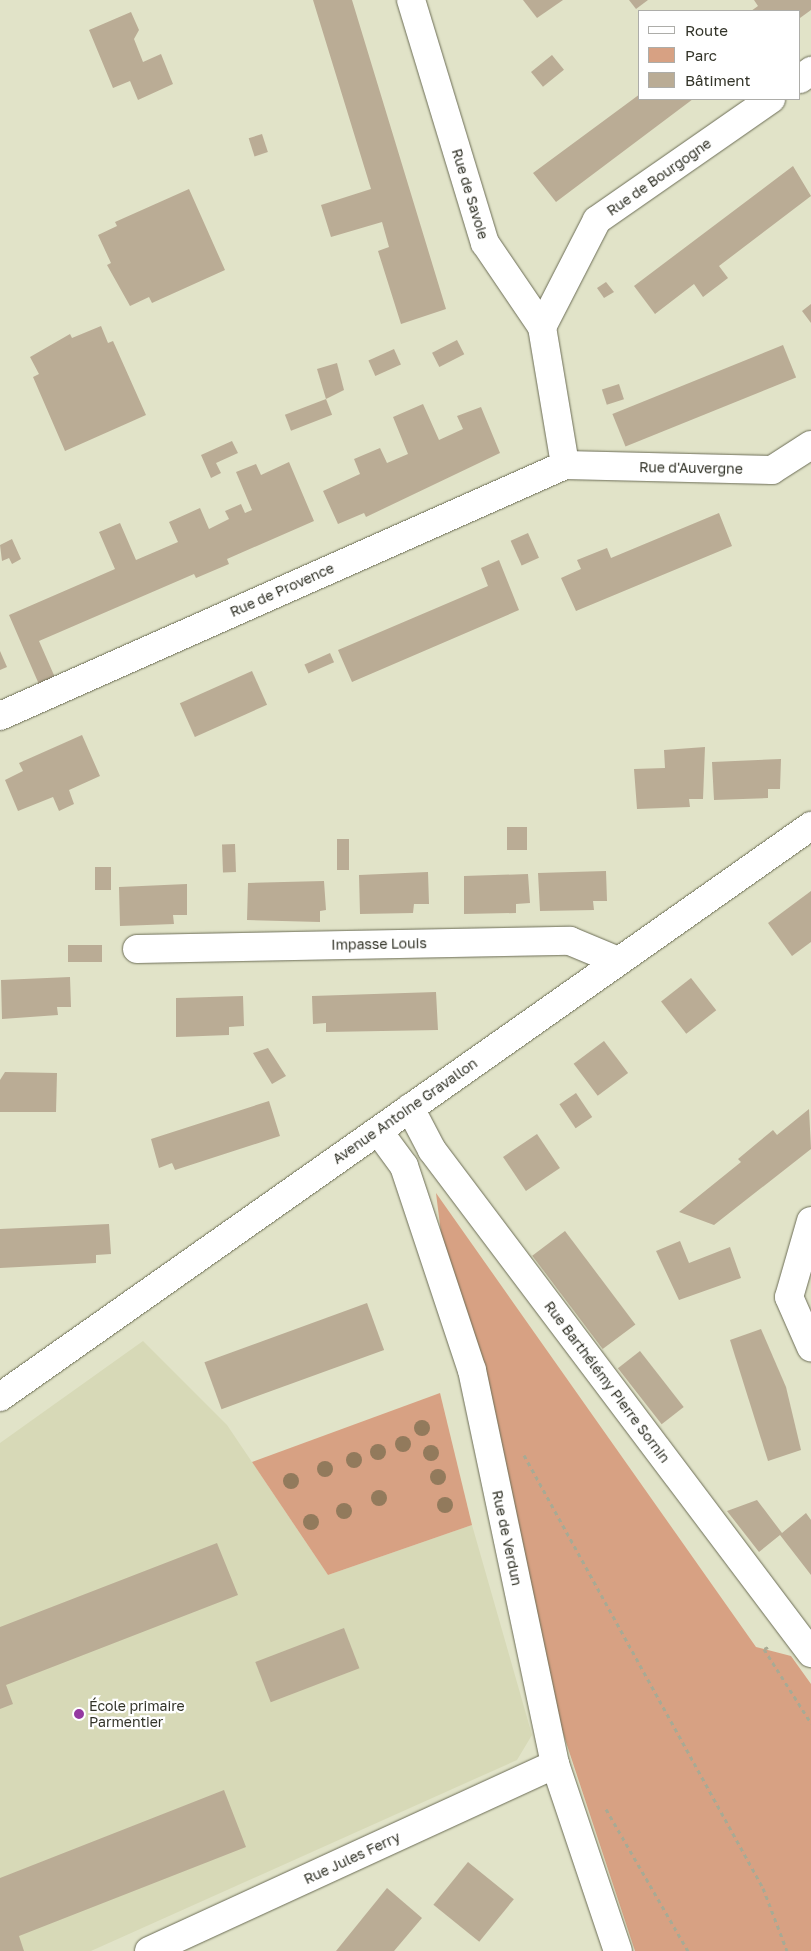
<!DOCTYPE html>
<meta charset="utf-8">
<style>
body{margin:0}
#map{position:relative;width:811px;height:1951px;overflow:hidden;background:#e1e3c8;font-family:"Golos Text",sans-serif}
div>[style]{position:absolute}
.built>*{inset:0;background:#d7d9b7}
.green>*{inset:0;background:#d7a183}
.building>*{inset:0;background:#baac95;transform-origin:0 0}
.path>*{height:3px;margin-top:-1.5px;transform-origin:0;background:repeating-linear-gradient(90deg,#a8aa94 0 4px,transparent 0 8px)}
.roads{filter:drop-shadow(0 0 1px #6c6d56) drop-shadow(0 0 1px #6c6d56)}
.minor>*{height:28px;margin:-14px;padding:0 14px;transform-origin:14px;border-radius:14px;background:#fff}
.trees>*{width:16px;height:16px;margin:-8px;border-radius:50%;background:#927a5c}
.dots>*{width:14px;height:14px;translate:-50% -50%;box-sizing:border-box;border:2px solid #fff;border-radius:50%}
span{translate:-50% -50%;white-space:nowrap;text-align:center;line-height:1.15;-webkit-text-stroke:4.5px #fff;paint-order:stroke}
.street-label{font-size:14px;color:#323328}
.poi-label{font-size:14px;color:#323328}
.left{translate:0 -50%;text-align:left}
.legend{position:absolute;left:638px;top:10px;width:162px;height:90px;box-sizing:border-box;background:#fff;border:1px solid #adada9;margin:0;padding:6px 9px;list-style:none;font-size:15px;color:#323328}
.legend li{display:flex;align-items:center;gap:10px;height:25px}
.legend b{width:25px;border:1px solid #adada9}
</style>
<div id="map">
<div class="built">
<i style="clip-path:polygon(143px 1341px,227px 1425px,328px 1575px,472px 1525px,532px 1735px,517px 1760px,91px 1951px,0 1951px,0 1443px)"></i>
</div>
<div class="green">
<i style="clip-path:polygon(436px 1193px,756px 1647px,791px 1656px,811px 1684px,811px 1951px,635px 1951px,562px 1730px,442px 1241px)"></i>
<i style="clip-path:polygon(440px 1393px,472px 1525px,328px 1575px,252px 1462px)"></i>
</div>
<div class="building">
<i style="clip-path:polygon(313px 0,352px 0,446px 309px,401px 324px,378px 251px,389px 247px,382px 222px,331px 237px,321px 205px,371px 189px)"></i>
<i style="clip-path:polygon(523px 0,563px 0,537px 18px)"></i>
<i style="clip-path:polygon(629px 0,648px 0,636px 9px)"></i>
<i style="clip-path:polygon(754px 0,811px 0,811px 10px,800px 18px,800px 11px,751px 11px,758px 6px)"></i>
<i style="clip-path:polygon(131px 12px,139px 30px,134px 39px,143px 62px,161px 54px,173px 84px,138px 100px,130px 81px,113px 88px,89px 30px)"></i>
<i style="left:552px;top:55px;width:19px;height:27px;rotate:51deg"></i>
<i style="clip-path:polygon(640px 94px,640px 99px,693px 99px,556px 202px,533px 173px)"></i>
<i style="left:262px;top:134px;width:19px;height:14px;rotate:72deg"></i>
<i style="clip-path:polygon(793px 166px,811px 196px,719px 266px,728px 278px,703px 297px,694px 284px,655px 314px,634px 286px)"></i>
<i style="clip-path:polygon(189px 189px,225px 270px,152px 303px,149px 297px,130px 306px,107px 265px,111px 263px,98px 235px,117px 226px,115px 222px)"></i>
<i style="clip-path:polygon(606px 282px,614px 292px,604px 298px,597px 288px)"></i>
<i style="clip-path:polygon(811px 304px,811px 323px,802px 311px)"></i>
<i style="clip-path:polygon(101px 326px,108px 343px,113px 341px,146px 415px,65px 451px,33px 377px,39px 374px,30px 357px,70px 334px,72px 338px)"></i>
<i style="left:457px;top:340px;width:16px;height:28px;rotate:63deg"></i>
<i style="left:783px;top:345px;width:35px;height:184px;rotate:68deg"></i>
<i style="left:394px;top:349px;width:17px;height:28px;rotate:66deg"></i>
<i style="clip-path:polygon(337px 363px,344px 390px,326px 399px,317px 369px)"></i>
<i style="left:619px;top:384px;width:16px;height:18px;rotate:72deg"></i>
<i style="left:326px;top:399px;width:17px;height:44px;rotate:69deg"></i>
<i style="clip-path:polygon(423px 404px,439px 440px,463px 429px,457px 416px,481px 407px,500px 453px,366px 517px,364px 513px,338px 524px,323px 491px,360px 474px,354px 459px,380px 448px,387px 463px,408px 454px,393px 417px)"></i>
<i style="clip-path:polygon(232px 441px,238px 453px,216px 463px,221px 473px,211px 478px,201px 455px)"></i>
<i style="clip-path:polygon(289px 462px,314px 521px,227px 559px,229px 564px,196px 578px,194px 574px,39px 641px,57px 682px,41px 689px,9px 615px,115px 569px,99px 532px,120px 523px,136px 560px,178px 542px,169px 522px,200px 508px,209px 529px,229px 519px,225px 511px,241px 504px,245px 513px,252px 510px,236px 472px,256px 464px,261px 475px)"></i>
<i style="clip-path:polygon(719px 513px,732px 546px,576px 611px,561px 578px,581px 569px,577px 560px,607px 548px,611px 558px)"></i>
<i style="left:528px;top:533px;width:27px;height:19px;rotate:66deg"></i>
<i style="clip-path:polygon(12px 539px,21px 559px,12px 564px,9px 558px,2px 561px,0 545px)"></i>
<i style="clip-path:polygon(499px 560px,519px 610px,352px 682px,338px 650px,488px 586px,481px 568px)"></i>
<i style="clip-path:polygon(0 651px,7px 667px,0 670px)"></i>
<i style="left:330px;top:653px;width:10px;height:28px;rotate:66deg"></i>
<i style="left:252px;top:671px;width:37px;height:79px;rotate:66deg"></i>
<i style="clip-path:polygon(82px 735px,100px 776px,69px 790px,74px 804px,59px 811px,53px 797px,18px 811px,5px 780px,23px 771px,19px 763px)"></i>
<i style="clip-path:polygon(705px 747px,703px 799px,689px 799px,690px 807px,637px 809px,634px 769px,665px 768px,664px 750px)"></i>
<i style="clip-path:polygon(781px 759px,780px 789px,768px 789px,768px 798px,714px 800px,712px 762px)"></i>
<i style="left:527px;top:827px;width:23px;height:20px;rotate:90deg"></i>
<i style="left:337px;top:839px;width:12px;height:31px"></i>
<i style="left:235px;top:844px;width:28px;height:13px;rotate:88deg"></i>
<i style="left:95px;top:867px;width:16px;height:23px"></i>
<i style="clip-path:polygon(606px 871px,607px 901px,593px 901px,594px 910px,540px 911px,538px 873px)"></i>
<i style="clip-path:polygon(428px 872px,429px 904px,414px 904px,413px 913px,360px 914px,359px 875px)"></i>
<i style="clip-path:polygon(528px 874px,530px 903px,516px 904px,516px 913px,464px 914px,464px 876px)"></i>
<i style="clip-path:polygon(324px 881px,326px 910px,320px 911px,320px 922px,247px 920px,248px 883px)"></i>
<i style="clip-path:polygon(187px 884px,187px 915px,173px 915px,174px 924px,120px 926px,119px 887px)"></i>
<i style="clip-path:polygon(811px 891px,811px 942px,792px 956px,768px 923px)"></i>
<i style="left:68px;top:945px;width:34px;height:17px"></i>
<i style="clip-path:polygon(70px 977px,71px 1007px,57px 1007px,58px 1015px,2px 1019px,1px 980px)"></i>
<i style="left:691px;top:978px;width:41px;height:38px;rotate:52deg"></i>
<i style="clip-path:polygon(436px 992px,438px 1030px,326px 1032px,326px 1023px,313px 1024px,312px 996px)"></i>
<i style="clip-path:polygon(243px 996px,244px 1026px,229px 1027px,229px 1035px,176px 1037px,176px 998px)"></i>
<i style="left:604px;top:1041px;width:40px;height:38px;rotate:53deg"></i>
<i style="clip-path:polygon(268px 1048px,286px 1076px,272px 1084px,253px 1053px)"></i>
<i style="clip-path:polygon(5px 1072px,57px 1073px,56px 1112px,0 1112px,0 1080px)"></i>
<i style="left:576px;top:1093px;width:29px;height:20px;rotate:56deg"></i>
<i style="clip-path:polygon(269px 1101px,280px 1136px,175px 1170px,172px 1163px,159px 1168px,151px 1139px)"></i>
<i style="clip-path:polygon(809px 1109px,811px 1149px,714px 1225px,679px 1212px,741px 1162px,738px 1159px,756px 1144px,773px 1130px,777px 1135px)"></i>
<i style="left:537px;top:1134px;width:41px;height:41px;rotate:56deg"></i>
<i style="clip-path:polygon(109px 1224px,111px 1254px,96px 1255px,96px 1263px,0 1268px,0 1229px)"></i>
<i style="left:565px;top:1231px;width:117px;height:41px;rotate:53deg"></i>
<i style="clip-path:polygon(680px 1241px,689px 1263px,730px 1247px,741px 1278px,679px 1300px,656px 1251px)"></i>
<i style="left:367px;top:1303px;width:50px;height:173px;rotate:70deg"></i>
<i style="clip-path:polygon(761px 1329px,786px 1387px,801px 1450px,768px 1461px,730px 1340px)"></i>
<i style="left:640px;top:1351px;width:71px;height:28px;rotate:52deg"></i>
<i style="clip-path:polygon(757px 1500px,782px 1533px,806px 1513px,811px 1520px,811px 1575px,780px 1535px,759px 1552px,727px 1511px)"></i>
<i style="clip-path:polygon(217px 1543px,238px 1595px,6px 1685px,13px 1704px,0 1709px,0 1627px)"></i>
<i style="left:344px;top:1628px;width:43px;height:95px;rotate:69deg"></i>
<i style="clip-path:polygon(224px 1790px,246px 1847px,19px 1936px,24px 1951px,0 1951px,0 1878px)"></i>
<i style="left:468px;top:1862px;width:59px;height:55px;rotate:39deg"></i>
<i style="clip-path:polygon(387px 1888px,422px 1918px,394px 1951px,336px 1951px)"></i>
</div>
<div class="path">
<i style="left:524px;top:1455px;width:495px;rotate:61.1deg"></i>
<i style="left:763px;top:1888px;width:67px;rotate:69.1deg"></i>
<i style="left:768px;top:1647px;width:4px;rotate:153deg"></i>
<i style="left:764px;top:1649px;width:88px;rotate:57.6deg"></i>
<i style="left:606px;top:1809px;width:164px;rotate:60deg"></i>
</div>
<div class="roads">
<div class="minor">
<i style="left:411px;top:0;width:254px;rotate:73.1deg"></i>
<i style="left:485px;top:243px;width:102px;rotate:55.8deg"></i>
<i style="left:542px;top:327px;width:140px;rotate:80.5deg"></i>
<i style="left:800px;top:79px;width:14px;rotate:-36deg"></i>
<i style="left:542px;top:327px;width:120px;rotate:-62.8deg"></i>
<i style="left:597px;top:220px;width:212px;rotate:-34.8deg"></i>
<i style="left:0;top:716px;width:618px;rotate:-23.95deg"></i>
<i style="left:565px;top:465px;width:207px;rotate:1.4deg"></i>
<i style="left:772px;top:470px;width:46px;rotate:-32.7deg"></i>
<i style="left:137px;top:949px;width:433px;rotate:-1.1deg"></i>
<i style="left:570px;top:941px;width:52px;rotate:22.6deg"></i>
<i style="left:410px;top:1108px;width:47px;rotate:62.4deg"></i>
<i style="left:432px;top:1150px;width:630px;rotate:53deg"></i>
<i style="left:379px;top:1132px;width:42px;rotate:53.7deg"></i>
<i style="left:404px;top:1166px;width:215px;rotate:71.6deg"></i>
<i style="left:472px;top:1370px;width:403px;rotate:78.1deg"></i>
<i style="left:555px;top:1764px;width:197px;rotate:71.4deg"></i>
<i style="left:811px;top:1221px;width:79px;rotate:106.1deg"></i>
<i style="left:789px;top:1297px;width:55px;rotate:66.3deg"></i>
<i style="left:0;top:1397px;width:992px;rotate:-35.15deg"></i>
<i style="left:149px;top:1951px;width:447px;rotate:-24.7deg"></i>
</div>
</div>
<div class="trees">
<i style="left:422px;top:1428px"></i>
<i style="left:403px;top:1444px"></i>
<i style="left:378px;top:1452px"></i>
<i style="left:431px;top:1453px"></i>
<i style="left:354px;top:1460px"></i>
<i style="left:325px;top:1469px"></i>
<i style="left:438px;top:1477px"></i>
<i style="left:291px;top:1481px"></i>
<i style="left:379px;top:1498px"></i>
<i style="left:445px;top:1505px"></i>
<i style="left:344px;top:1511px"></i>
<i style="left:311px;top:1522px"></i>
</div>
<div class="dots">
<i style="left:79px;top:1714px;background:#9538a1"></i>
</div>
<div class="street-label">
<span style="left:659px;top:177px;rotate:-35deg">Rue de Bourgogne</span>
<span style="left:470px;top:194px;rotate:73deg">Rue de Savoie</span>
<span style="left:691px;top:468px;rotate:1deg">Rue d'Auvergne</span>
<span style="left:282px;top:590px;rotate:-24deg">Rue de Provence</span>
<span style="left:379px;top:944px;rotate:-1deg">Impasse Louis</span>
<span style="left:405px;top:1111px;rotate:-35deg">Avenue Antoine Gravallon</span>
<span style="left:607px;top:1382px;rotate:53deg">Rue Barthélémy Pierre Sornin</span>
<span style="left:507px;top:1538px;rotate:78deg">Rue de Verdun</span>
<span style="left:352px;top:1858px;rotate:-25deg">Rue Jules Ferry</span>
</div>
<div class="poi-label">
<span class="left" style="left:89px;top:1714px">École primaire<br>Parmentier</span>
</div>
<ul class="legend">
<li><b style="height:6px;background:#fff"></b>Route</li>
<li><b style="height:14px;background:#d7a183"></b>Parc</li>
<li><b style="height:14px;background:#baac95"></b>Bâtiment</li>
</ul>
</div>
